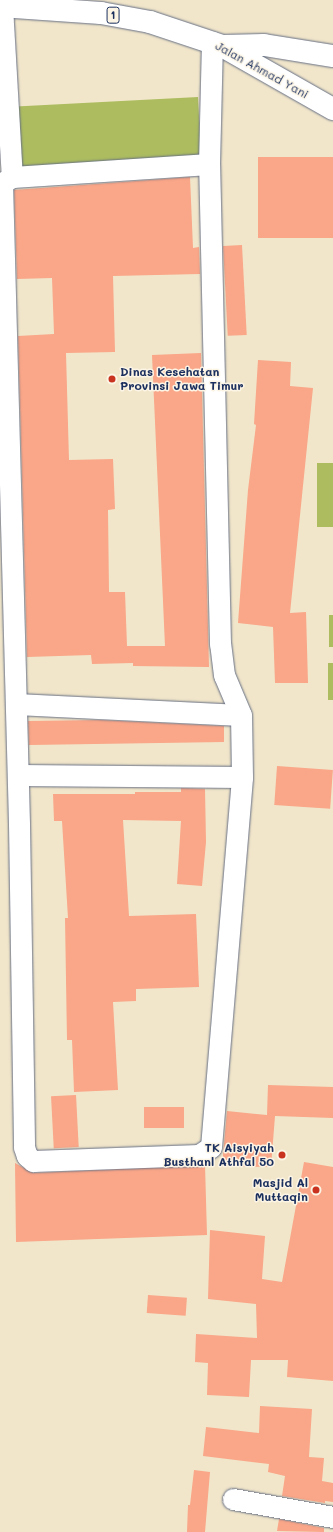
<!DOCTYPE html>
<style>
body{margin:0}
#map{position:relative;width:333px;height:1532px;overflow:hidden;background:#f1e6ca;font-family:Mali,sans-serif}
div>[style]{position:absolute}
.green>*{inset:0;background:#acbc5f;transform-origin:0 0}
.building>*{inset:0;background:#faa688;transform-origin:0 0}
.roads{filter:drop-shadow(0 0 1px #666f84) drop-shadow(0 0 1px #666f84)}
.minor>*{height:21px;margin:-10.5px;padding:0 10.5px;transform-origin:10.5px;border-radius:10.5px;background:#fff}
.highway>*{height:22px;margin:-11px;padding:0 11px;transform-origin:11px;border-radius:11px;background:#fff}
.dots>*{width:11px;height:11px;translate:-50% -50%;box-sizing:border-box;border:2px solid #fcf5e5;border-radius:50%}
span{translate:-50% -50%;white-space:nowrap;text-align:center;line-height:1.15;-webkit-text-stroke:3px #fcf5e5;paint-order:stroke}
.shield-label span{padding:1px 3px;background:#fcf5e5;border:1px solid;border-radius:3px;-webkit-text-stroke-width:0}
.shield-label{font-size:11px;color:#1b2f5e;font-weight:700}
.street-label{font-size:12px;color:#1b2f5e}
.poi-label{font-size:12px;color:#1b2f5e;font-weight:700}
.left{translate:0 -50%;text-align:left}
.right{translate:-100% -50%;text-align:right}
</style>
<div id="map">
<div class="green">
<i style="left:198px;top:97px;width:67px;height:182px;rotate:87deg"></i>
<i style="left:317px;top:463px;width:16px;height:64px"></i>
<i style="left:329px;top:615px;width:4px;height:32px"></i>
<i style="left:328px;top:663px;width:5px;height:37px"></i>
</div>
<div class="building">
<i style="left:333px;top:157px;width:81px;height:75px;rotate:90deg"></i>
<i style="clip-path:polygon(190px 177px,193px 248px,199px 247px,200px 274px,113px 276px,115px 352px,66px 353px,69px 460px,113px 459px,115px 509px,108px 510px,109px 592px,125px 592px,127px 646px,165px 646px,152px 355px,201px 353px,209px 667px,133px 666px,133px 663px,92px 664px,91px 655px,27px 657px,18px 336px,54px 334px,52px 278px,17px 279px,14px 190px)"></i>
<i style="left:242px;top:245px;width:90px;height:19px;rotate:87deg"></i>
<i style="clip-path:polygon(258px 360px,291px 362px,290px 386px,313px 388px,290px 613px,306px 612px,308px 683px,275px 683px,273px 627px,238px 623px,248px 490px,256px 425px,254px 424px)"></i>
<i style="clip-path:polygon(101px 720px,224px 726px,224px 742px,29px 745px,28px 721px)"></i>
<i style="left:277px;top:766px;width:56px;height:39px;rotate:4deg"></i>
<i style="clip-path:polygon(181px 788px,205px 789px,206px 842px,202px 886px,177px 884px,181px 821px,123px 820px,129px 916px,196px 914px,199px 987px,136px 989px,136px 1001px,113px 1002px,118px 1090px,74px 1092px,72px 1040px,67px 1040px,65px 918px,68px 918px,62px 821px,54px 821px,53px 794px,135px 794px,135px 792px,181px 792px)"></i>
<i style="clip-path:polygon(268px 1085px,333px 1087px,333px 1118px,275px 1116px,271px 1167px,222px 1166px,227px 1111px,267px 1115px)"></i>
<i style="left:76px;top:1095px;width:52px;height:25px;rotate:87deg"></i>
<i style="left:184px;top:1107px;width:21px;height:40px;rotate:90deg"></i>
<i style="clip-path:polygon(304px 1162px,333px 1167px,333px 1381px,287px 1377px,288px 1360px,251px 1360px,249px 1397px,207px 1395px,208px 1363px,195px 1362px,196px 1334px,257px 1338px,256px 1304px,208px 1299px,210px 1230px,265px 1236px,262px 1279px,282px 1282px)"></i>
<i style="clip-path:polygon(15px 1163px,33px 1173px,205px 1165px,207px 1235px,16px 1242px)"></i>
<i style="left:148px;top:1295px;width:39px;height:18px;rotate:4deg"></i>
<i style="clip-path:polygon(260px 1406px,312px 1409px,309px 1457px,324px 1458px,322px 1481px,333px 1483px,333px 1502px,325px 1501px,325px 1503px,282px 1496px,285px 1476px,268px 1472px,269px 1464px,203px 1456px,206px 1427px,259px 1433px)"></i>
<i style="clip-path:polygon(194px 1470px,210px 1472px,205px 1532px,187px 1532px,188px 1505px,190px 1505px)"></i>
<i style="clip-path:polygon(279px 1519px,324px 1528px,324px 1532px,277px 1531px)"></i>
</div>
<div class="roads">
<div class="minor">
<i style="left:2px;top:6px;width:171px;rotate:86.7deg"></i>
<i style="left:209px;top:164px;width:197px;rotate:176.2deg"></i>
<i style="left:12px;top:177px;width:12px;rotate:149deg"></i>
<i style="left:2px;top:183px;width:641px;rotate:88.48deg"></i>
<i style="left:19px;top:824px;width:323px;rotate:89.1deg"></i>
<i style="left:24px;top:1147px;width:9px;rotate:72deg"></i>
<i style="left:27px;top:1156px;width:8px;rotate:40deg"></i>
<i style="left:33px;top:1161px;width:166px;rotate:-2.1deg"></i>
<i style="left:199px;top:1155px;width:14px;rotate:-34deg"></i>
<i style="left:211px;top:1147px;width:371px;rotate:-85.2deg"></i>
<i style="left:242px;top:777px;width:62px;rotate:-90.9deg"></i>
<i style="left:241px;top:715px;width:43px;rotate:-113deg"></i>
<i style="left:224px;top:675px;width:31px;rotate:-97deg"></i>
<i style="left:220px;top:644px;width:480px;rotate:-91.3deg"></i>
<i style="left:209px;top:164px;width:122px;rotate:-88.6deg"></i>
<i style="left:16px;top:704px;width:225px;rotate:2.8deg"></i>
<i style="left:18px;top:775px;width:224px;rotate:0.5deg"></i>
<i style="left:233px;top:1499px;width:102px;rotate:10.2deg"></i>
</div>
<div class="highway">
<i style="left:0;top:6px;width:101px;rotate:4deg"></i>
<i style="left:101px;top:13px;width:50px;rotate:10.4deg"></i>
<i style="left:150px;top:22px;width:76px;rotate:18.4deg"></i>
<i style="left:222px;top:46px;width:128px;rotate:29.6deg"></i>
<i style="left:223px;top:46px;width:41px;rotate:-1.4deg"></i>
<i style="left:264px;top:45px;width:70px;rotate:9.1deg"></i>
</div>
</div>
<div class="dots">
<i style="left:112px;top:379px;background:#c8321e"></i>
<i style="left:282px;top:1155px;background:#c8321e"></i>
<i style="left:316px;top:1190px;background:#c8321e"></i>
</div>
<div class="shield-label">
<span style="left:113px;top:15px">1</span>
</div>
<div class="street-label">
<span style="left:262px;top:70px;rotate:29deg">Jalan Ahmad Yani</span>
</div>
<div class="poi-label">
<span class="left" style="left:120px;top:379px">Dinas Kesehatan<br>Provinsi Jawa Timur</span>
<span class="right" style="left:274px;top:1155px">TK Aisyiyah<br>Busthanl Athfal 50</span>
<span class="right" style="left:308px;top:1190px">Masjid Al<br>Muttaqin</span>
</div>
</div>
